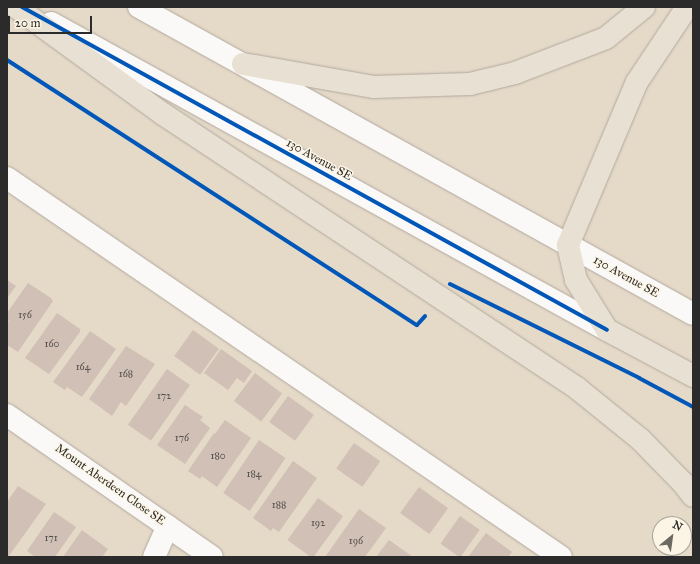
<!DOCTYPE html>
<style>
body{margin:0}
#map{position:relative;width:700px;height:564px;overflow:hidden;background:#e5d9c8;font-family:"IM FELL Great Primer",serif}
div>[style]{position:absolute}
.building>*{inset:0;background:#d1c0b5;transform-origin:0 0}
.roads{filter:drop-shadow(0 0 1px #b1a99e) drop-shadow(0 0 1px #b1a99e)}
.minor>*{height:22px;margin:-11px;padding:0 11px;transform-origin:11px;border-radius:11px;background:#fbf9f7}
.major>*{height:22px;margin:-11px;padding:0 11px;transform-origin:11px;border-radius:11px;background:#e8e0d3}
.highway>*{height:22px;margin:-11px;padding:0 11px;transform-origin:11px;border-radius:11px;background:#e8e0d3}
.cycleway>*{height:4px;margin:-2px;padding:0 2px;transform-origin:2px;border-radius:2px;background:#0057b8}
span{translate:-50% -50%;white-space:nowrap;text-align:center;line-height:1.15;-webkit-text-stroke:3px #fcf5e5;paint-order:stroke}
.number-label{font-size:10px;color:#54504e}
.number-label span{-webkit-text-stroke-width:0}
.street-label{font-size:12px;color:#2b2b2b}
.frame{position:absolute;inset:0;border:8px solid #2b2b2b;pointer-events:none}
.north{position:absolute;left:652px;top:516px;width:40px;height:40px;box-sizing:border-box;background:#fcf5e5;border:1px solid #a8a49b;border-radius:50%;rotate:29deg;font-size:11px;font-weight:700;line-height:16px;text-align:center;color:#2b2b2b}
.north::after{content:'';display:block;margin:auto;width:14px;height:18px;background:#6c6862;clip-path:polygon(50% 0,100% 100%,50% 72%,0 100%)}
.scale{position:absolute;left:8px;top:16px;width:84px;height:18px;box-sizing:border-box;border:2px solid #2b2b2b;border-top:0;padding-left:5px;font-size:12px;line-height:14px;white-space:nowrap;color:#2b2b2b;-webkit-text-stroke:3px #fcf5e5;paint-order:stroke}
</style>
<div id="map">
<div class="building">
<i style="clip-path:polygon(7px 280px,16px 286px,7px 298px)"></i>
<i style="clip-path:polygon(28px 283px,51px 298px,53px 301px,18px 352px,7px 345px,7px 323px,9px 320px,7px 319px,7px 313px)"></i>
<i style="clip-path:polygon(57px 313px,80px 329px,80px 332px,49px 374px,25px 358px)"></i>
<i style="left:193px;top:330px;width:32px;height:32px;rotate:36deg"></i>
<i style="clip-path:polygon(90px 331px,116px 349px,82px 397px,67px 387px,65px 390px,53px 382px)"></i>
<i style="clip-path:polygon(126px 346px,155px 364px,126px 406px,121px 402px,112px 416px,89px 399px)"></i>
<i style="clip-path:polygon(221px 349px,252px 371px,244px 383px,237px 378px,228px 390px,204px 373px)"></i>
<i style="left:167px;top:369px;width:28px;height:68px;rotate:35deg"></i>
<i style="left:255px;top:373px;width:34px;height:35px;rotate:37deg"></i>
<i style="left:288px;top:396px;width:32px;height:32px;rotate:36deg"></i>
<i style="clip-path:polygon(185px 405px,203px 417px,200px 420px,210px 428px,185px 464px,157px 445px)"></i>
<i style="clip-path:polygon(225px 420px,251px 438px,217px 487px,202px 476px,200px 479px,188px 471px,214px 433px,215px 434px)"></i>
<i style="left:259px;top:440px;width:32px;height:64px;rotate:34deg"></i>
<i style="left:354px;top:443px;width:32px;height:31px;rotate:35deg"></i>
<i style="clip-path:polygon(293px 461px,317px 478px,279px 532px,273px 528px,271px 531px,253px 518px)"></i>
<i style="clip-path:polygon(18px 486px,46px 504px,9px 556px,7px 555px,7px 502px)"></i>
<i style="left:419px;top:487px;width:36px;height:32px;rotate:36deg"></i>
<i style="left:318px;top:498px;width:31px;height:52px;rotate:36deg"></i>
<i style="clip-path:polygon(359px 509px,386px 528px,365px 557px,325px 557px)"></i>
<i style="clip-path:polygon(54px 512px,76px 527px,55px 557px,35px 557px,27px 551px)"></i>
<i style="left:460px;top:516px;width:24px;height:34px;rotate:35deg"></i>
<i style="clip-path:polygon(82px 530px,108px 549px,102px 557px,63px 557px)"></i>
<i style="clip-path:polygon(486px 533px,512px 552px,508px 557px,468px 557px)"></i>
<i style="clip-path:polygon(389px 540px,413px 557px,376px 557px)"></i>
</div>
<div class="roads">
<div class="minor">
<i style="left:139px;top:7px;width:633px;rotate:28.99deg"></i>
<i style="left:51px;top:23px;width:635px;rotate:28.91deg"></i>
<i style="left:7px;top:178px;width:671px;rotate:34.38deg"></i>
<i style="left:7px;top:415px;width:249px;rotate:34.7deg"></i>
<i style="left:154px;top:557px;width:34px;rotate:-66deg"></i>
</div>
<div class="major">
<i style="left:607px;top:330px;width:98px;rotate:28.1deg"></i>
</div>
<div class="highway">
<i style="left:16px;top:7px;width:182px;rotate:36.1deg"></i>
<i style="left:163px;top:114px;width:498px;rotate:33.5deg"></i>
<i style="left:578px;top:389px;width:80px;rotate:38.9deg"></i>
<i style="left:640px;top:439px;width:62px;rotate:45.7deg"></i>
<i style="left:683px;top:483px;width:16px;rotate:52deg"></i>
<i style="left:243px;top:64px;width:132px;rotate:10deg"></i>
<i style="left:373px;top:87px;width:97px;rotate:-1.8deg"></i>
<i style="left:470px;top:84px;width:46px;rotate:-13.7deg"></i>
<i style="left:515px;top:73px;width:97px;rotate:-21deg"></i>
<i style="left:606px;top:38px;width:49px;rotate:-39.2deg"></i>
<i style="left:607px;top:330px;width:59px;rotate:-121.8deg"></i>
<i style="left:576px;top:280px;width:36px;rotate:-103deg"></i>
<i style="left:568px;top:245px;width:177px;rotate:-67.1deg"></i>
<i style="left:637px;top:82px;width:90px;rotate:-56.3deg"></i>
</div>
</div>
<div class="cycleway">
<i style="left:22px;top:7px;width:668px;rotate:28.9deg"></i>
<i style="left:7px;top:60px;width:488px;rotate:32.9deg"></i>
<i style="left:417px;top:325px;width:12px;rotate:-48deg"></i>
<i style="left:450px;top:284px;width:211px;rotate:26.4deg"></i>
<i style="left:639px;top:378px;width:61px;rotate:28.2deg"></i>
</div>
<div class="number-label">
<span style="left:25px;top:316px">156</span>
<span style="left:52px;top:345px">160</span>
<span style="left:83px;top:368px">164</span>
<span style="left:126px;top:375px">168</span>
<span style="left:164px;top:397px">172</span>
<span style="left:182px;top:439px">176</span>
<span style="left:218px;top:457px">180</span>
<span style="left:254px;top:475px">184</span>
<span style="left:279px;top:506px">188</span>
<span style="left:318px;top:524px">192</span>
<span style="left:51px;top:539px">171</span>
<span style="left:356px;top:542px">196</span>
</div>
<div class="street-label">
<span style="left:319px;top:160px;rotate:29deg">130 Avenue SE</span>
<span style="left:626px;top:277px;rotate:29deg">130 Avenue SE</span>
<span style="left:110px;top:485px;rotate:35deg">Mount Aberdeen Close SE</span>
</div>
<div class="frame"></div>
<div class="north">N</div>
<div class="scale">20 m</div>
</div>
